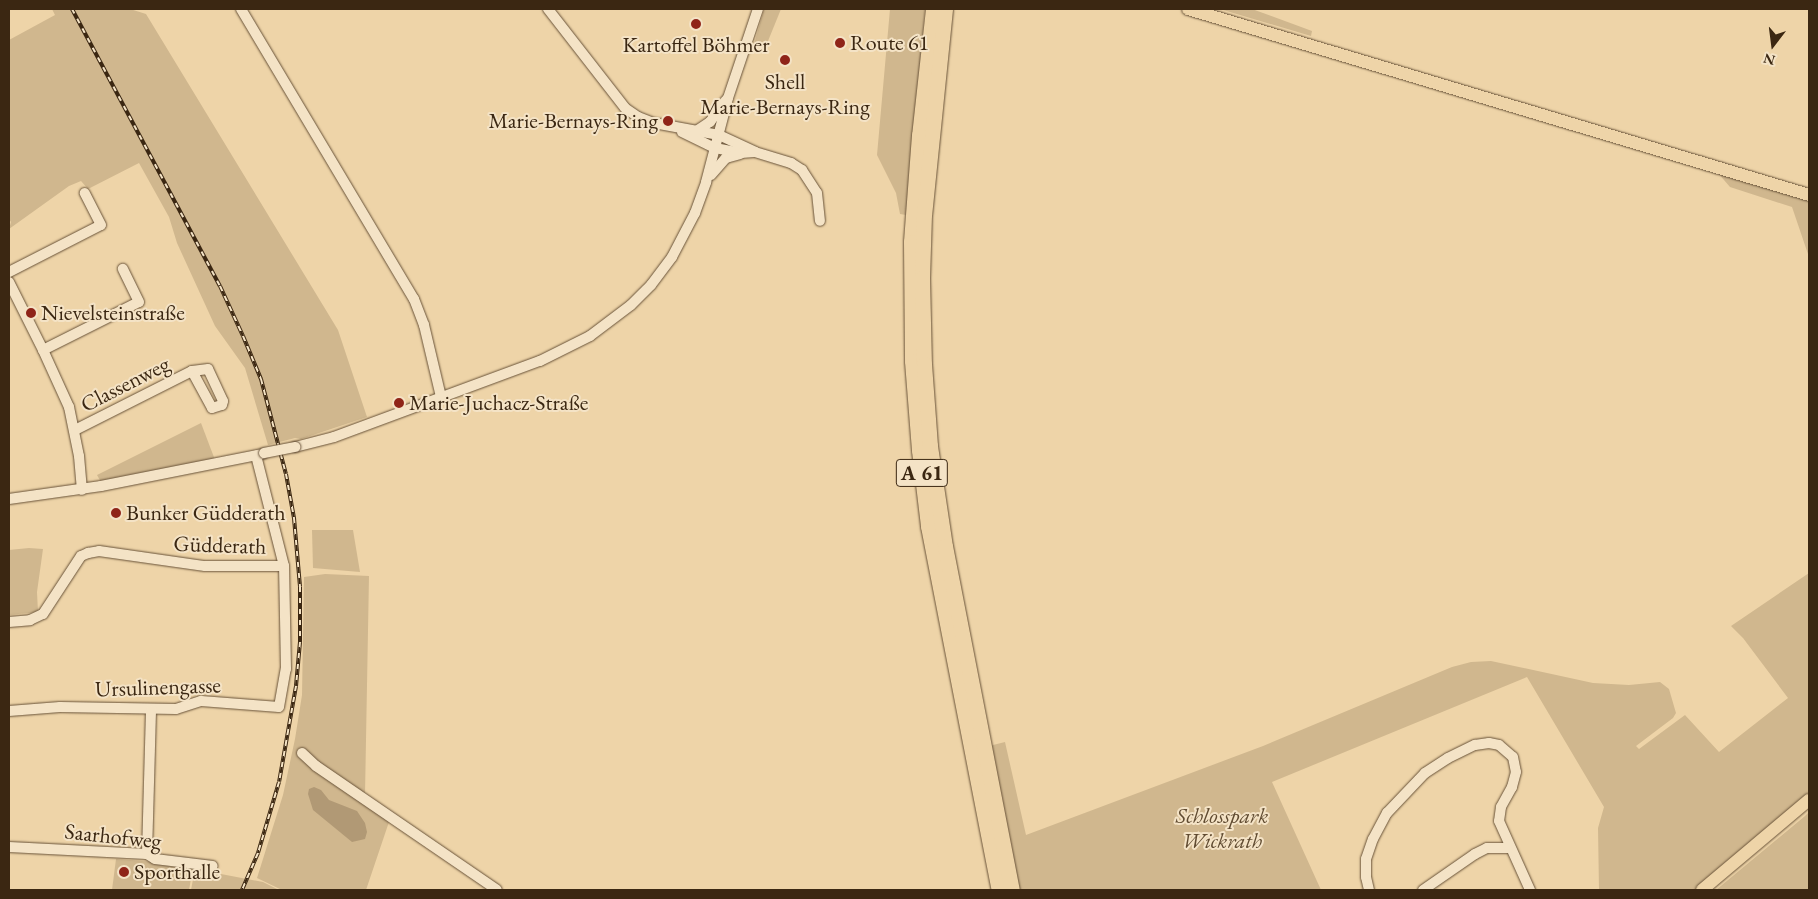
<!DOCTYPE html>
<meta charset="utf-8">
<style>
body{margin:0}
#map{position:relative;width:1818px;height:899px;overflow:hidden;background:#eed4a8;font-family:"EB Garamond",serif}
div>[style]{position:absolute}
.green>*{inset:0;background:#d0b78e}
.water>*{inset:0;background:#b19975}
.roads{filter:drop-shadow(0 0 1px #685238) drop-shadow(0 0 1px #685238)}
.minor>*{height:10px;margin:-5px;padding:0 5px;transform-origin:5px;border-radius:5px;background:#f4e3c6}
.major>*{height:12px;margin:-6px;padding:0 6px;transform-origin:6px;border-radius:6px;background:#eed4a8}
.highway>*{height:15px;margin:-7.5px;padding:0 7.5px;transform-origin:7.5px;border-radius:7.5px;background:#eed4a8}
.rail>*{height:4px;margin-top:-2px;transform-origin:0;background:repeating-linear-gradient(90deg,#f4e3c6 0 5.5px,#3b2712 0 11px);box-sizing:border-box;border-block:1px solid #3b2712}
.bridges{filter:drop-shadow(0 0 1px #685238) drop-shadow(0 0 1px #685238)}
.minor-bridge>*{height:10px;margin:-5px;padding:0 5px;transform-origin:5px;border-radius:5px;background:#f4e3c6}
.dots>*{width:14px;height:14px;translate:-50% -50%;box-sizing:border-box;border:2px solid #f4e3c6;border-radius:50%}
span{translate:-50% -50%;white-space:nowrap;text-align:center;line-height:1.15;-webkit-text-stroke:4px #f4e3c6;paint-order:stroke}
.shield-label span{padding:1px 4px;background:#f4e3c6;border:1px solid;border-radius:4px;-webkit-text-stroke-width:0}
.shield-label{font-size:21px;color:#3b2712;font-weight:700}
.poi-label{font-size:22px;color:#3b2712}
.left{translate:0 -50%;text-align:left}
.right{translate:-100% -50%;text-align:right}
.street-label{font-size:22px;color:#3b2712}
.park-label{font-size:22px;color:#604b31;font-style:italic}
.frame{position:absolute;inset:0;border:10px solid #3b2712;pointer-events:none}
.north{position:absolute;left:1748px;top:20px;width:50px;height:50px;-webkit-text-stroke:4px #f4e3c6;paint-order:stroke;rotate:195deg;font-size:14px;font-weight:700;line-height:20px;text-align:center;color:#3b2712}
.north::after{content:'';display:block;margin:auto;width:18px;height:22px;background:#3b2712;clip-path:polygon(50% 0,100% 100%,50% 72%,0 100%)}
</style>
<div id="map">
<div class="green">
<i style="clip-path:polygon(52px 9px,130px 9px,146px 14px,338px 330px,367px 417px,301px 439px,295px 438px,268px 445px,245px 368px,215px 326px,177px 243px,169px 217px,139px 163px,88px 189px,81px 181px,69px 186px,9px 229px,11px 222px,9px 219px,9px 40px,55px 15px)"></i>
<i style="clip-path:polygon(764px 9px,781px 9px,766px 46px,753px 48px)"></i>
<i style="clip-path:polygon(890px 9px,925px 9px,906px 215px,900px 214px,896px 193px,877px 155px)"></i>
<i style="clip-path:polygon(1220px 9px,1252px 9px,1312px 31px,1311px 36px)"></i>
<i style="clip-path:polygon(1718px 173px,1809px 201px,1809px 257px,1792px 207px,1730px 187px)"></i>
<i style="clip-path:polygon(201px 423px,215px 460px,101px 482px,97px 475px)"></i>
<i style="clip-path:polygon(312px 530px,353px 530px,360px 572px,313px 568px)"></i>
<i style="clip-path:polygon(29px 548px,43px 549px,37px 592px,38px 612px,9px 615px,9px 550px)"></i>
<i style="clip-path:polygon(1809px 573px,1809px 793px,1695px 890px,1599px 890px,1598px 828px,1604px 807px,1527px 677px,1272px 782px,1321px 890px,1019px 890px,1009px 834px,989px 746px,1005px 742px,1026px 835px,1263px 746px,1452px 667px,1471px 662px,1491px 661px,1593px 683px,1629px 685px,1660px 682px,1669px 689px,1676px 713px,1673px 718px,1636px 746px,1639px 749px,1685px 715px,1719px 752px,1788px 698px,1743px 638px,1731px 626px)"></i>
<i style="clip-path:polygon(325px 574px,369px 576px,365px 795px,392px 813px,366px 890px,282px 890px,257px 878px,283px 795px,295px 739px,302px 695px,304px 577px)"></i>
<i style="clip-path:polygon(1809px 812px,1809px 890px,1716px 890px,1805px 816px)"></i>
<i style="clip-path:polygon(116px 859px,155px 862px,193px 868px,189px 890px,112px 890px)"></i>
<i style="clip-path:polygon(195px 869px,263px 882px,279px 890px,191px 890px)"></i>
</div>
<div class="water">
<i style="clip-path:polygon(314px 787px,321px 790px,329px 800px,357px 811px,365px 823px,367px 832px,365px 839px,352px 842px,313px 810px,308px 794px,309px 789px)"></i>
</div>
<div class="roads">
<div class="minor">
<i style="left:241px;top:9px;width:338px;rotate:59.2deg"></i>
<i style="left:414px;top:299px;width:28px;rotate:69deg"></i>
<i style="left:424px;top:325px;width:74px;rotate:76.7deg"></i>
<i style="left:548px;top:9px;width:125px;rotate:52.1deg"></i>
<i style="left:625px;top:108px;width:16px;rotate:35deg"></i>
<i style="left:638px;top:117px;width:17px;rotate:21deg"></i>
<i style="left:654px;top:123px;width:66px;rotate:10.5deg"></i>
<i style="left:719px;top:135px;width:40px;rotate:25deg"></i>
<i style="left:755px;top:152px;width:38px;rotate:17deg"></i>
<i style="left:791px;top:163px;width:13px;rotate:32deg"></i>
<i style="left:802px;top:170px;width:27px;rotate:57deg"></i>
<i style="left:817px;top:193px;width:28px;rotate:84deg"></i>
<i style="left:682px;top:132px;width:37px;rotate:26deg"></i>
<i style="left:715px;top:148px;width:26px;rotate:11deg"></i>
<i style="left:741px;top:153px;width:13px;rotate:-4deg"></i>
<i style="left:695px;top:132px;width:18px;rotate:-34deg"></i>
<i style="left:710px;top:122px;width:27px;rotate:-54deg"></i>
<i style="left:711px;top:175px;width:23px;rotate:-49deg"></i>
<i style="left:726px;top:158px;width:15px;rotate:-16deg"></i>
<i style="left:9px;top:272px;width:103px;rotate:-27.1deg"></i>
<i style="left:101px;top:225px;width:36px;rotate:-117deg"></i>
<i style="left:9px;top:282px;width:76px;rotate:63.4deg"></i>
<i style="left:43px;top:350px;width:63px;rotate:65.5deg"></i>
<i style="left:69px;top:407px;width:50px;rotate:78.5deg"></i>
<i style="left:79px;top:456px;width:34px;rotate:85deg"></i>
<i style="left:43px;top:350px;width:107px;rotate:-26.6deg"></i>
<i style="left:139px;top:302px;width:37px;rotate:-116deg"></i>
<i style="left:75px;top:430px;width:131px;rotate:-26.8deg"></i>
<i style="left:192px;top:371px;width:42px;rotate:61.6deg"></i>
<i style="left:212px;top:408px;width:10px;rotate:-17deg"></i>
<i style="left:222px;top:405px;width:4px;rotate:-76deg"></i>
<i style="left:223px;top:401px;width:35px;rotate:-115deg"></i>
<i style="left:208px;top:369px;width:16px;rotate:173deg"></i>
<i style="left:295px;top:447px;width:40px;rotate:-14.4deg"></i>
<i style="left:334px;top:437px;width:220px;rotate:-20.3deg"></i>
<i style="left:540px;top:361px;width:56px;rotate:-26.6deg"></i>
<i style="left:590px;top:336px;width:51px;rotate:-37.1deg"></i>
<i style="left:631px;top:305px;width:28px;rotate:-45deg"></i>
<i style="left:651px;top:285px;width:35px;rotate:-53deg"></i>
<i style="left:672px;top:257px;width:50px;rotate:-62.4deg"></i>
<i style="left:695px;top:213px;width:33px;rotate:-70deg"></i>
<i style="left:706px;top:182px;width:87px;rotate:-75.3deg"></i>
<i style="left:728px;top:98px;width:94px;rotate:-71.4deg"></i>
<i style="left:9px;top:499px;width:93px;rotate:-8deg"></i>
<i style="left:101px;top:486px;width:165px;rotate:-11.2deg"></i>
<i style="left:9px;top:622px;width:21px;rotate:-5deg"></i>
<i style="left:30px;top:620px;width:14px;rotate:-25deg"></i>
<i style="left:43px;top:614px;width:69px;rotate:-56.8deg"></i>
<i style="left:81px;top:556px;width:8px;rotate:-23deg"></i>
<i style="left:88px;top:553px;width:11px;rotate:-10deg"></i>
<i style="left:99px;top:551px;width:107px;rotate:8.1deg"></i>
<i style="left:205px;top:566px;width:79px"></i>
<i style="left:9px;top:711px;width:51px;rotate:-4.5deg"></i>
<i style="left:60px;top:707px;width:116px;rotate:1deg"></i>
<i style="left:176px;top:709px;width:26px;rotate:-18deg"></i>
<i style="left:201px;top:701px;width:78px;rotate:4.4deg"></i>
<i style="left:279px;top:707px;width:39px;rotate:-80deg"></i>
<i style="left:286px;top:669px;width:103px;rotate:-91.1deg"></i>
<i style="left:284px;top:566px;width:114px;rotate:-104.2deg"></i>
<i style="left:302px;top:753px;width:19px;rotate:43deg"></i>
<i style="left:316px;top:766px;width:219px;rotate:34.4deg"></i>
<i style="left:9px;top:847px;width:138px;rotate:2.9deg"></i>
<i style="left:147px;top:854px;width:9px;rotate:32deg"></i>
<i style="left:155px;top:859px;width:58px;rotate:6.9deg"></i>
<i style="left:147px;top:854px;width:144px;rotate:-88.4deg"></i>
<i style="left:1369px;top:890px;width:13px;rotate:-103deg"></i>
<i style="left:1366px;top:877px;width:18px;rotate:-90deg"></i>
<i style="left:1366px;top:859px;width:21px;rotate:-71deg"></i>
<i style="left:1373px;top:839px;width:30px;rotate:-62deg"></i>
<i style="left:1387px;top:813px;width:55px;rotate:-46.5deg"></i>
<i style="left:1425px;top:773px;width:27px;rotate:-33deg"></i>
<i style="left:1448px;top:758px;width:30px;rotate:-26deg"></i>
<i style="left:1475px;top:745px;width:14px;rotate:-8deg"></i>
<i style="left:1489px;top:743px;width:10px;rotate:11deg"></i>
<i style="left:1499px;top:745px;width:18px;rotate:41deg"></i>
<i style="left:1513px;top:757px;width:15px;rotate:79deg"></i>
<i style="left:1516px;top:772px;width:16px;rotate:105deg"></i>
<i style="left:1512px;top:787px;width:23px;rotate:119deg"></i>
<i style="left:1501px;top:807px;width:14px;rotate:98deg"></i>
<i style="left:1499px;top:821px;width:76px;rotate:65.8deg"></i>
<i style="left:1423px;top:890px;width:63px;rotate:-34.7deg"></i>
<i style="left:1475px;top:854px;width:13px;rotate:-27deg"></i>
<i style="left:1487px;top:848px;width:22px"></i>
</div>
<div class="major">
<i style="left:1188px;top:9px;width:648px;rotate:16.67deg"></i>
<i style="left:1702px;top:890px;width:140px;rotate:-40.1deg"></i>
</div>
<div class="highway">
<i style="left:933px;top:9px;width:127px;rotate:96.3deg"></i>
<i style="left:919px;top:135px;width:107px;rotate:94.3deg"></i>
<i style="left:911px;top:242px;width:119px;rotate:89.5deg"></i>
<i style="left:912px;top:361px;width:89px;rotate:85.5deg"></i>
<i style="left:919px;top:450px;width:77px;rotate:83.2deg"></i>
<i style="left:928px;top:526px;width:371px;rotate:79deg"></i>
<i style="left:945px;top:9px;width:206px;rotate:95.8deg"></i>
<i style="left:924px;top:214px;width:64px;rotate:91.8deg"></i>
<i style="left:922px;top:278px;width:86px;rotate:88.7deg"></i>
<i style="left:924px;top:364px;width:82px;rotate:85.8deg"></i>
<i style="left:930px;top:446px;width:101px;rotate:81.5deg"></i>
<i style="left:945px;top:546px;width:350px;rotate:79deg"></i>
</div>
</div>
<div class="rail">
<i style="left:72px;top:9px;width:314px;rotate:61.9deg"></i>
<i style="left:220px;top:286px;width:55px;rotate:65.3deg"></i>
<i style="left:243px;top:336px;width:47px;rotate:67.3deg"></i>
<i style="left:261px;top:379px;width:98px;rotate:75.3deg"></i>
<i style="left:286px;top:474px;width:45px;rotate:79.7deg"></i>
<i style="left:294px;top:518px;width:69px;rotate:85deg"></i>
<i style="left:300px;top:587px;width:55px;rotate:90deg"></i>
<i style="left:300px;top:642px;width:44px;rotate:95.2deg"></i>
<i style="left:296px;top:686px;width:97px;rotate:100deg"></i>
<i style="left:279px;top:782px;width:74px;rotate:106.5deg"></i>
<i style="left:258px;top:853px;width:40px;rotate:113.4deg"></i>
</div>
<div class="bridges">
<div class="minor-bridge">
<i style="left:264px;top:453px;width:32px;rotate:-11deg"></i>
</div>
</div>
<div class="dots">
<i style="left:696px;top:24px;background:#8f2418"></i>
<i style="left:840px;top:43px;background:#8f2418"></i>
<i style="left:785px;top:60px;background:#8f2418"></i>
<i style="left:668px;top:121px;background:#8f2418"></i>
<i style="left:31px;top:313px;background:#8f2418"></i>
<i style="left:399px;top:403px;background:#8f2418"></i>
<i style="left:116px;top:513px;background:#8f2418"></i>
<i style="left:124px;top:872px;background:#8f2418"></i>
</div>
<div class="shield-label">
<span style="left:922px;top:473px">A 61</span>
</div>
<div class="poi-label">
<span class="left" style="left:850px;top:43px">Route 61</span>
<span style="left:696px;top:45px">Kartoffel Böhmer</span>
<span style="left:785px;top:94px">Shell<br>Marie-Bernays-Ring</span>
<span class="right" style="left:658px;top:121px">Marie-Bernays-Ring</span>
<span class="left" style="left:41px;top:313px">Nievelsteinstraße</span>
<span class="left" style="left:409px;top:403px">Marie-Juchacz-Straße</span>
<span class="left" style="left:126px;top:513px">Bunker Güdderath</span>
<span class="left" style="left:134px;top:872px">Sporthalle</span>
</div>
<div class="street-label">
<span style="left:125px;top:384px;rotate:-27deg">Classenweg</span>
<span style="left:220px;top:545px;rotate:2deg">Güdderath</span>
<span style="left:158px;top:687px;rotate:-2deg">Ursulinengasse</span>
<span style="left:113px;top:836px;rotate:6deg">Saarhofweg</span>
</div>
<div class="park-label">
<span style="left:1222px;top:828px">Schlosspark<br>Wickrath</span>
</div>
<div class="frame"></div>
<div class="north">N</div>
</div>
